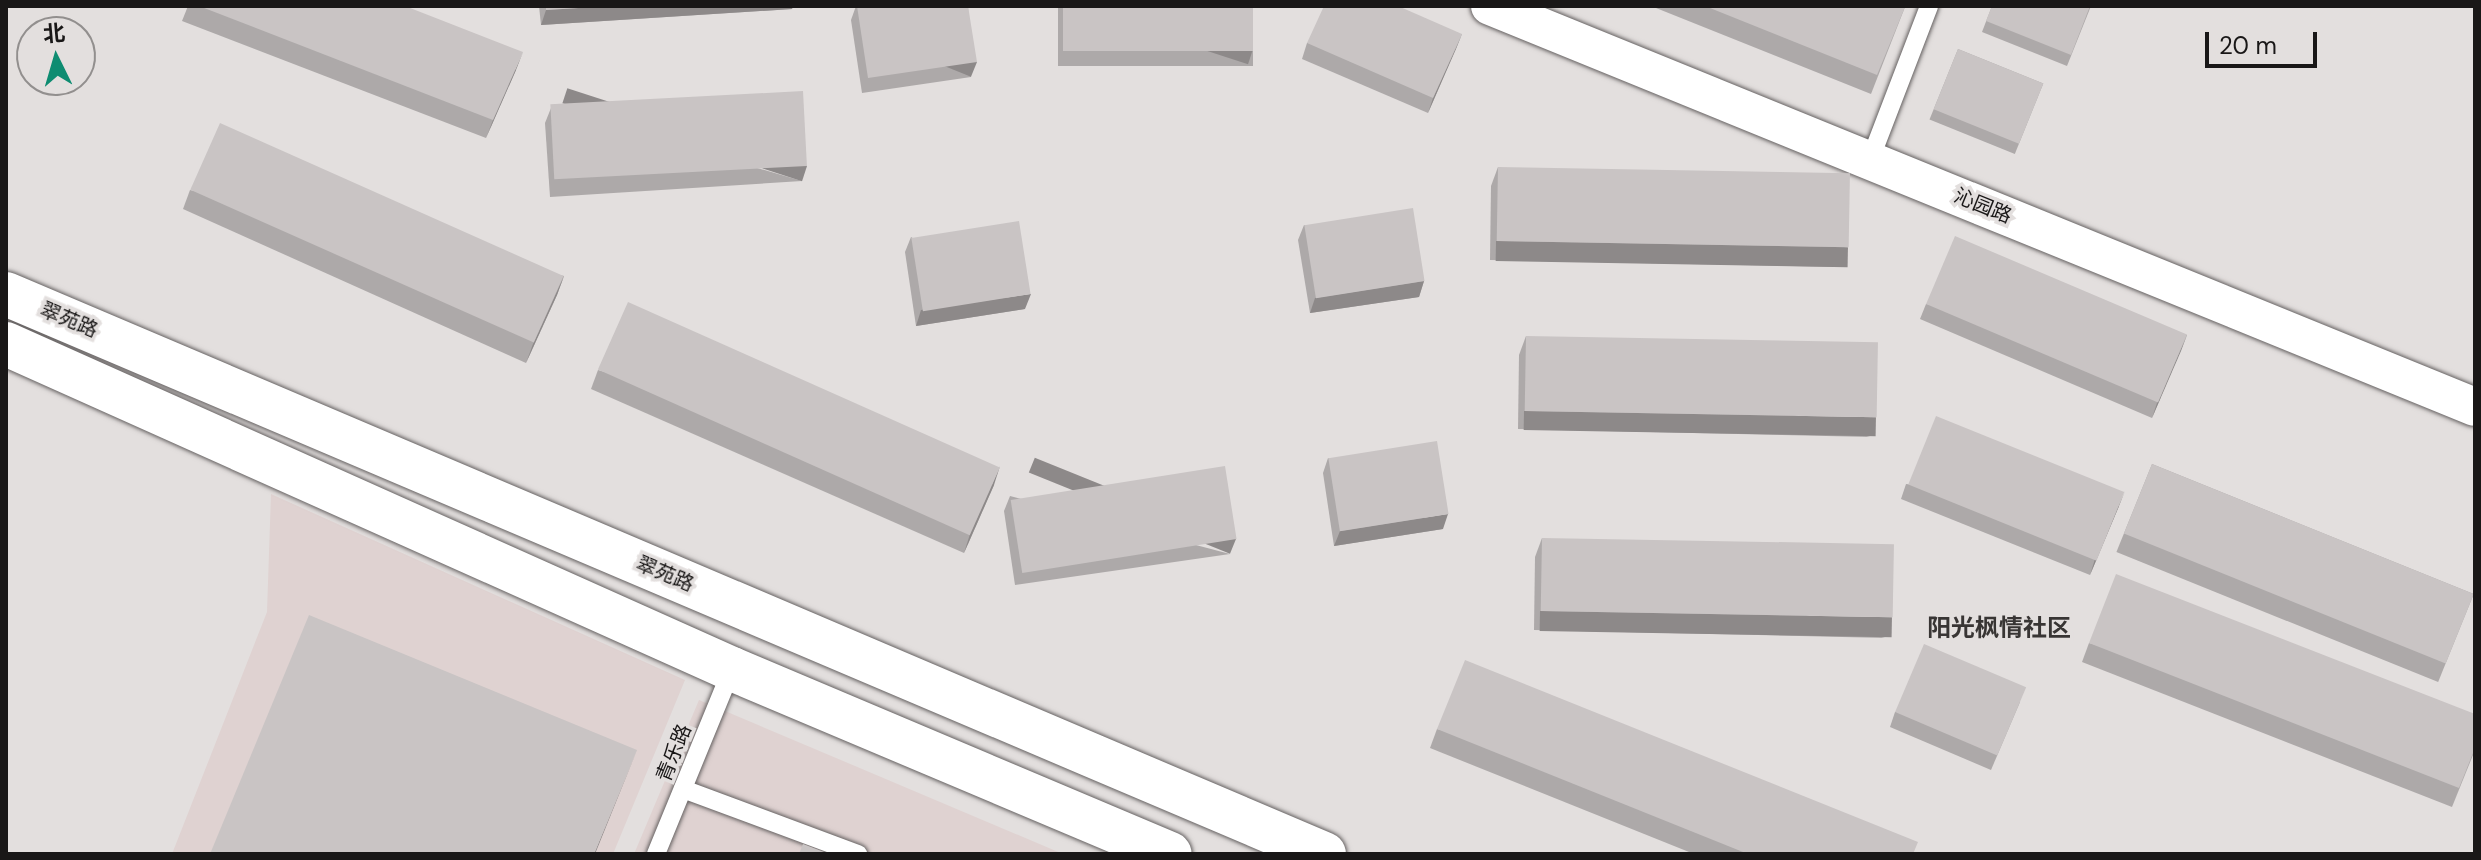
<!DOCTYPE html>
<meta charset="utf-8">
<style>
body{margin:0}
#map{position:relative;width:2481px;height:860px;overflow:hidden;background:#e3dfde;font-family:"DM Sans","Noto Sans SC",sans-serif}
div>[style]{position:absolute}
.built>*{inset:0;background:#dfd2d1}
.roads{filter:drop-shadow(0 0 2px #656161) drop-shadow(0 0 2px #656161)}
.lane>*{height:18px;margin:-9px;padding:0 9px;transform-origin:9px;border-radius:9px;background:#fff}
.street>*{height:38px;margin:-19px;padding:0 19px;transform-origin:19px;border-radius:19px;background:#fff}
.secondary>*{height:44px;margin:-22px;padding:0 22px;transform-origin:22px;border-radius:22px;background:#fff}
.wall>*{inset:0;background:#ada9a9;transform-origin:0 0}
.shaded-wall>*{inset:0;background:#8d8989;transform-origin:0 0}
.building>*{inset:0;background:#c9c4c4;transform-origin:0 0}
span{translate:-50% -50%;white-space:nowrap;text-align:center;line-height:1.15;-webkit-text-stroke:7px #e3dfde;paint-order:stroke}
.street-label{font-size:20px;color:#191717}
.quarter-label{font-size:24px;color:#383534;font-weight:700}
.frame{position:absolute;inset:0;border:8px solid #191717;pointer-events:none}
.north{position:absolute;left:16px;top:16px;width:80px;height:80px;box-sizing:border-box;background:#e3dfde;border:2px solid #928f8e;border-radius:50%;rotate:355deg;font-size:22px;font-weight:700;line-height:32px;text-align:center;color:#191717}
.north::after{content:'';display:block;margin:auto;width:28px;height:36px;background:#0e8c71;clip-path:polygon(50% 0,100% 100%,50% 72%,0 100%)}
.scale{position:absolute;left:2205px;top:32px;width:112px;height:36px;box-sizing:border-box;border:4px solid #191717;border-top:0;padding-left:10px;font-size:24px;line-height:28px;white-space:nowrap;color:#191717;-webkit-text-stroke:6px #e3dfde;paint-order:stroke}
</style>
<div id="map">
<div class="built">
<i style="clip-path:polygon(271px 494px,685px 680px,613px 854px,172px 854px,267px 612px)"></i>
<i style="clip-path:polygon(699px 700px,1063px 854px,634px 854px)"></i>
</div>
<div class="roads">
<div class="lane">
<i style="left:1870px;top:160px;width:165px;rotate:-69deg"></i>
<i style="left:683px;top:789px;width:187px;rotate:20.4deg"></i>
<i style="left:656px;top:854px;width:200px;rotate:-67.7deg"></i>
</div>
<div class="street">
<i style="left:1490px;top:6px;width:1063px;rotate:22.15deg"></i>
</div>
<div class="secondary">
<i style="left:6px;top:294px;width:1432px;rotate:23.02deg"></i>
<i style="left:6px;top:344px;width:795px;rotate:24.12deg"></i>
<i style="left:732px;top:669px;width:475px;rotate:22.9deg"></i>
</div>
</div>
<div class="wall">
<i style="clip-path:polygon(188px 6px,405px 6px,516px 70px,486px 138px,182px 21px)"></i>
<i style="clip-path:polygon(539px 6px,793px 6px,792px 9px,541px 25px)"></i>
<i style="clip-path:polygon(856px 6px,968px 6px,971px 77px,862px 93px,851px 20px)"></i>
<i style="left:1058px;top:6px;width:195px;height:60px"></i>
<i style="clip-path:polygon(1651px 6px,1904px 6px,1905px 7px,1871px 94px)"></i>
<i style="clip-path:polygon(1992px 6px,2091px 6px,2067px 66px,1982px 32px)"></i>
<i style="clip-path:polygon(1462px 34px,1428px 113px,1302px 59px,1307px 43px)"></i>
<i style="left:1958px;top:49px;width:92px;height:76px;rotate:22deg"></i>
<i style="clip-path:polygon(551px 108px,802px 181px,550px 197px,545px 123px)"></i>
<i style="clip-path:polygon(1498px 167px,1848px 248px,1841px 267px,1490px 260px,1491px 186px)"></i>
<i style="clip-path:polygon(190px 190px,564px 276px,557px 295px,526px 363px,183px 209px)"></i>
<i style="clip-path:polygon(1304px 225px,1424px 281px,1419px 297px,1310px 313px,1298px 240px)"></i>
<i style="clip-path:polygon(911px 237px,1025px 309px,916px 326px,905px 252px)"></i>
<i style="clip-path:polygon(1926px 304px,2187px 335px,2152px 418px,1920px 319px)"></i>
<i style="clip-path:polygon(1526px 336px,1870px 437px,1518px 429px,1519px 355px)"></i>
<i style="clip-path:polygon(598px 370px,994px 485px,964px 553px,591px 389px)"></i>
<i style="clip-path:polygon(1328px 458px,1443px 529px,1334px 546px,1323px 473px)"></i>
<i style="left:2152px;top:464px;width:347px;height:95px;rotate:22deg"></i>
<i style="clip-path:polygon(1906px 484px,2119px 506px,2090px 575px,1901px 499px)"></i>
<i style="clip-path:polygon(1010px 496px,1230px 554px,1015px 585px,1004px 511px)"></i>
<i style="clip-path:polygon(1542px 538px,1885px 638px,1534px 630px,1535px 557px)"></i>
<i style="clip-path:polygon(2089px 643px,2475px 750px,2452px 807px,2082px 662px)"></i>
<i style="clip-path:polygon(2020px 702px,1991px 770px,1890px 727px,1895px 712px)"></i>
<i style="clip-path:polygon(1437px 729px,1914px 854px,1694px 854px,1430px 748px)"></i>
</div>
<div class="shaded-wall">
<i style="clip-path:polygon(611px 6px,793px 6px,792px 9px,541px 25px,546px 10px)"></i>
<i style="clip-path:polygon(1462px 34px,1456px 49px,1428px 113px,1433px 98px)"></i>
<i style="left:1253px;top:49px;width:16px;height:189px;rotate:108deg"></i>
<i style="clip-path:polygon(523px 52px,516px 70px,486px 138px,493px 120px)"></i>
<i style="left:977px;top:62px;width:16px;height:110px;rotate:112deg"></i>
<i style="left:807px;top:166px;width:16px;height:252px;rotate:108deg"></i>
<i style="left:1496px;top:241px;width:352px;height:20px;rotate:1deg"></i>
<i style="clip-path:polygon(564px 276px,557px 295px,526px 363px,533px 344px)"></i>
<i style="clip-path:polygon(1424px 281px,1419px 297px,1310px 313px,1315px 298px)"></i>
<i style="clip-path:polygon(1031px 294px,1025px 309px,916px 326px,921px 310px)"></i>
<i style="clip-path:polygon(2187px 335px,2181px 351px,2152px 418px,2157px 403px)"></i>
<i style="left:1524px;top:411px;width:352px;height:19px;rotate:1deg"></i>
<i style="clip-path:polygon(1000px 466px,994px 485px,964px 553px,970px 534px)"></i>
<i style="clip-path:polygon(2125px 491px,2119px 506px,2090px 575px,2095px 559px)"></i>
<i style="clip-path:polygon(1448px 514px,1443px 529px,1334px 546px,1340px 531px)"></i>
<i style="left:1236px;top:539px;width:16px;height:217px;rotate:112deg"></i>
<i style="left:1540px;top:611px;width:352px;height:20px;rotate:1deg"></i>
<i style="clip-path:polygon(637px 750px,595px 854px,594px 854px)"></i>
</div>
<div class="building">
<i style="clip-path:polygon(199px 6px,405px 6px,523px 52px,493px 120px)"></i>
<i style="clip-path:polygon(546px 6px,611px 6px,546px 10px)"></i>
<i style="clip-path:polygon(857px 6px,968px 6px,977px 62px,868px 78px)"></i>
<i style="left:1063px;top:6px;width:190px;height:45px"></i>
<i style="clip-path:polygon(1324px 6px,1398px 6px,1462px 34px,1433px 98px,1307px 43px)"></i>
<i style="clip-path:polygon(1705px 6px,1904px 6px,1905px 7px,1877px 75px)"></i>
<i style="clip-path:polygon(1992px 6px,2090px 6px,2071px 55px,1986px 21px)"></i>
<i style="left:1958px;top:49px;width:92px;height:65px;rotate:22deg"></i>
<i style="left:803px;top:91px;width:75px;height:253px;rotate:87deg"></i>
<i style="left:220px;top:123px;width:376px;height:73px;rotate:24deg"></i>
<i style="left:1498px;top:167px;width:352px;height:74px;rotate:1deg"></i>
<i style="left:1413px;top:208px;width:74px;height:110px;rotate:81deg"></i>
<i style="left:1019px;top:221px;width:74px;height:109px;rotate:81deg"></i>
<i style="left:1955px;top:236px;width:252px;height:74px;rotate:23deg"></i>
<i style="left:628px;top:302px;width:407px;height:74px;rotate:24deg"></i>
<i style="left:1526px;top:336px;width:352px;height:75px;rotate:1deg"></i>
<i style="left:1936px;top:416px;width:203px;height:74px;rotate:22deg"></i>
<i style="left:1437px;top:441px;width:74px;height:110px;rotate:81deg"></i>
<i style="left:2152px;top:464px;width:347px;height:75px;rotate:22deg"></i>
<i style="left:1225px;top:466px;width:74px;height:217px;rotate:81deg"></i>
<i style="left:1542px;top:538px;width:352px;height:73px;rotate:1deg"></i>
<i style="clip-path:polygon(2116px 574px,2475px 714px,2475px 748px,2459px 788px,2089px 643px)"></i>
<i style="clip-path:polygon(309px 615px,637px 750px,594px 854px,210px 854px)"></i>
<i style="left:1924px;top:644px;width:111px;height:74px;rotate:23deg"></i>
<i style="clip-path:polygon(1465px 660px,1918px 842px,1913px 854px,1748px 854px,1437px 729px)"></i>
<i style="clip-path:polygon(803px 844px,829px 854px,799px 854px)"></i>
</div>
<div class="street-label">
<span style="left:1983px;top:206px;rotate:22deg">沁园路</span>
<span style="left:69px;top:320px;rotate:23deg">翠苑路</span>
<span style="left:665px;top:574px;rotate:23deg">翠苑路</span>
<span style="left:674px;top:753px;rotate:-68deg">青乐路</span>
</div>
<div class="quarter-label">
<span style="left:1999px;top:628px">阳光枫情社区</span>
</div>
<div class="frame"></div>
<div class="north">北</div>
<div class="scale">20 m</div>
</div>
